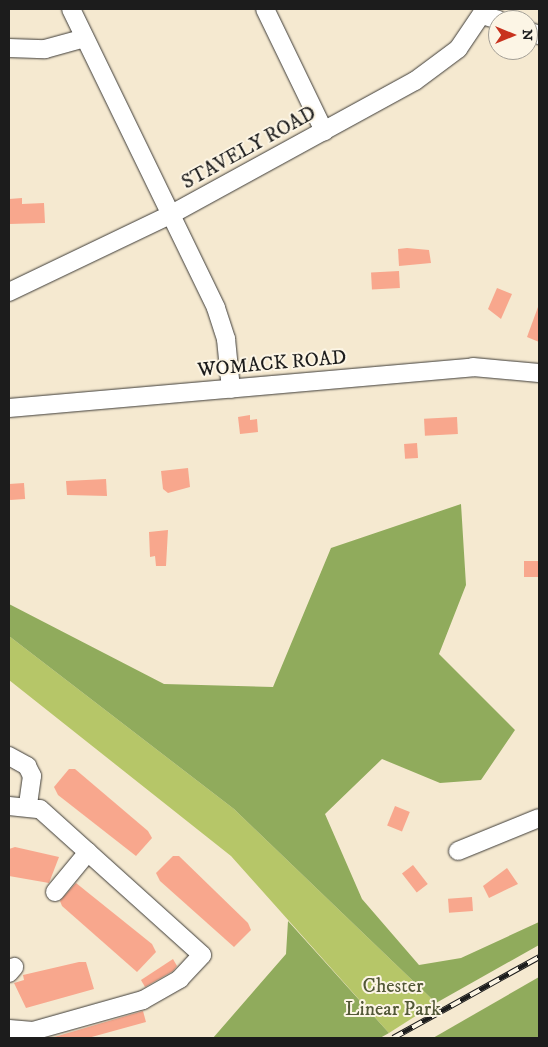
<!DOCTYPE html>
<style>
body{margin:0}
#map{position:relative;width:548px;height:1047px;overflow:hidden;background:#f5e9d0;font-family:"IM FELL DW Pica",serif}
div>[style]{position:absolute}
.green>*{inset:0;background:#b6c668}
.forest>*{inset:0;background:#90ab5c}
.building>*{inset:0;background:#f8a78d;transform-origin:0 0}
.roads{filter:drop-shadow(0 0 1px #3d3b37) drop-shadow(0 0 1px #3d3b37)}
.minor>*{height:18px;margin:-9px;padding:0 9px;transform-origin:9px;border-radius:9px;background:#fff}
.rail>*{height:5.5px;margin-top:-2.75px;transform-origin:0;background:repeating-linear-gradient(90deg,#fcf5e5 0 11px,#1c1c1c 0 22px);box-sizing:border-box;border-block:1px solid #1c1c1c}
span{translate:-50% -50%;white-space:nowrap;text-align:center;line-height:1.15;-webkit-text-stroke:4px #fcf5e5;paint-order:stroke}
.street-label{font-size:20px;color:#1c1c1c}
.park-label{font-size:20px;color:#525837}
.frame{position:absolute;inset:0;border:10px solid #1c1c1c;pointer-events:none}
.north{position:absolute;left:488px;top:10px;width:50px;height:50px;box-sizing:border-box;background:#fcf5e5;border:1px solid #a29e95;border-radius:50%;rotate:90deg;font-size:14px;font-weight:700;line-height:20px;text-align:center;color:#1c1c1c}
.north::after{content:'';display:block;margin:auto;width:18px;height:22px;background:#c8321e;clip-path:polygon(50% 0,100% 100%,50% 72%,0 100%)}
</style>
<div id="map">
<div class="green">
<i style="clip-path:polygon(9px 636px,234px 809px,436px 1003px,389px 1033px,231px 856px,9px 680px)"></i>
</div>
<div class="forest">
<i style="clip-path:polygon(461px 504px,466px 585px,439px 654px,515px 730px,481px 780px,440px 783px,382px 759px,325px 814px,362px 899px,419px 965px,461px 958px,539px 922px,539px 945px,436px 1003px,234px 809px,9px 636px,9px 604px,164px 684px,273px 687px,331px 548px)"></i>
<i style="clip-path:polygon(288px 921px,389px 1033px,380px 1038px,213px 1038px,286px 954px)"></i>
<i style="clip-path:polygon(539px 977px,539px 1038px,433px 1038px)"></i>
</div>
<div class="building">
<i style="clip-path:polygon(22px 198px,22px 204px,44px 203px,45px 223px,9px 224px,9px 199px)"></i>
<i style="clip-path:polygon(407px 248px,429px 250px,431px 263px,399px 266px,398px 249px)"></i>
<i style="left:399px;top:271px;width:17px;height:28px;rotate:87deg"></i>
<i style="clip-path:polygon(497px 288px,512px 294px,501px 319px,488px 309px)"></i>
<i style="clip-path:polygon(538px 307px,539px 308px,539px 342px,527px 337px)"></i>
<i style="clip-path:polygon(250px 415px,250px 420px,257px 419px,258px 432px,240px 434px,238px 417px)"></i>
<i style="left:457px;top:417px;width:17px;height:33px;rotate:87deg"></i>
<i style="left:417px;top:443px;width:15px;height:13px;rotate:86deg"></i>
<i style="clip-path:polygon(188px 468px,190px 487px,168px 493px,163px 489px,161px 471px)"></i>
<i style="clip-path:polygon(106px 479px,107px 496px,67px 495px,66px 481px)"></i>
<i style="left:24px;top:483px;width:16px;height:15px;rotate:86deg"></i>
<i style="clip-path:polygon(168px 530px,166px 566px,156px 566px,155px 556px,150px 557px,149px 532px)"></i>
<i style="left:539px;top:561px;width:16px;height:15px;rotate:90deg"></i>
<i style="clip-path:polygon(69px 769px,75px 769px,148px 831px,152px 838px,136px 856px,58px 795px,54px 787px)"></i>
<i style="left:395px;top:806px;width:16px;height:21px;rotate:22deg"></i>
<i style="clip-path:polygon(15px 847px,59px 857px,49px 883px,9px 876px,9px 849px)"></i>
<i style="clip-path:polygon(173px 856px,179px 856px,248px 923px,251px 930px,234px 947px,160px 881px,156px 873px)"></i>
<i style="left:413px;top:865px;width:24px;height:14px;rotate:52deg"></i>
<i style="clip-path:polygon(507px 868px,518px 884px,489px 898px,483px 886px)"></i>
<i style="clip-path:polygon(76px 883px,152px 944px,156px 952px,137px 972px,62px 906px,60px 901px)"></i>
<i style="left:472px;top:897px;width:14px;height:24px;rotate:86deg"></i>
<i style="clip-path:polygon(173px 959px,177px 966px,173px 971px,145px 987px,141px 980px)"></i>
<i style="clip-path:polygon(79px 962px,86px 962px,94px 989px,26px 1008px,14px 983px,24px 980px,23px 975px)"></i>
<i style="clip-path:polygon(143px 1011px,146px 1022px,88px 1038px,51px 1038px)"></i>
</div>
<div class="roads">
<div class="minor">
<i style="left:71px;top:9px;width:332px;rotate:64.1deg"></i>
<i style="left:216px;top:308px;width:33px;rotate:72deg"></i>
<i style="left:226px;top:339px;width:50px;rotate:84.3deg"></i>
<i style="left:265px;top:9px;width:136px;rotate:64.2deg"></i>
<i style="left:482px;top:15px;width:17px;rotate:17deg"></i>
<i style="left:528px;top:31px;width:12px;rotate:20deg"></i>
<i style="left:9px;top:48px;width:36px;rotate:2deg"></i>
<i style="left:45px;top:49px;width:41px;rotate:-15.4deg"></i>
<i style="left:9px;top:292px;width:178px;rotate:-25.6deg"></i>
<i style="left:170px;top:215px;width:279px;rotate:-28.7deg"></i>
<i style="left:415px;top:81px;width:54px;rotate:-36.7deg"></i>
<i style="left:458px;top:49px;width:48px;rotate:-56deg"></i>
<i style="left:9px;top:408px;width:466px;rotate:-5deg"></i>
<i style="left:473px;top:367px;width:66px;rotate:5.2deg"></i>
<i style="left:9px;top:756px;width:21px;rotate:29deg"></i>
<i style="left:27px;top:766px;width:11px;rotate:63deg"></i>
<i style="left:32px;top:776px;width:29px;rotate:98deg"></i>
<i style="left:9px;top:806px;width:31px;rotate:6deg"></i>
<i style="left:40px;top:809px;width:218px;rotate:42deg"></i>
<i style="left:202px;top:955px;width:33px;rotate:133deg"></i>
<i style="left:180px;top:979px;width:43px;rotate:150.4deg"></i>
<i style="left:143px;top:1000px;width:114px;rotate:164.3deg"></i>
<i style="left:33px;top:1031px;width:24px;rotate:-175deg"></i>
<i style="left:458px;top:851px;width:87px;rotate:-22.2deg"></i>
<i style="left:55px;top:892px;width:52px;rotate:-50.5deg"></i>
<i style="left:9px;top:973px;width:8px;rotate:-50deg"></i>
</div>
</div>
<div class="rail">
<i style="left:393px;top:1038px;width:167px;rotate:-29deg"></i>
</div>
<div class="street-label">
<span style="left:249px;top:148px;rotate:-29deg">STAVELY ROAD</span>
<span style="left:272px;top:364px;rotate:-5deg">WOMACK ROAD</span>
</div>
<div class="park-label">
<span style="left:393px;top:998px">Chester<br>Linear Park</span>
</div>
<div class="frame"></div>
<div class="north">N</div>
</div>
